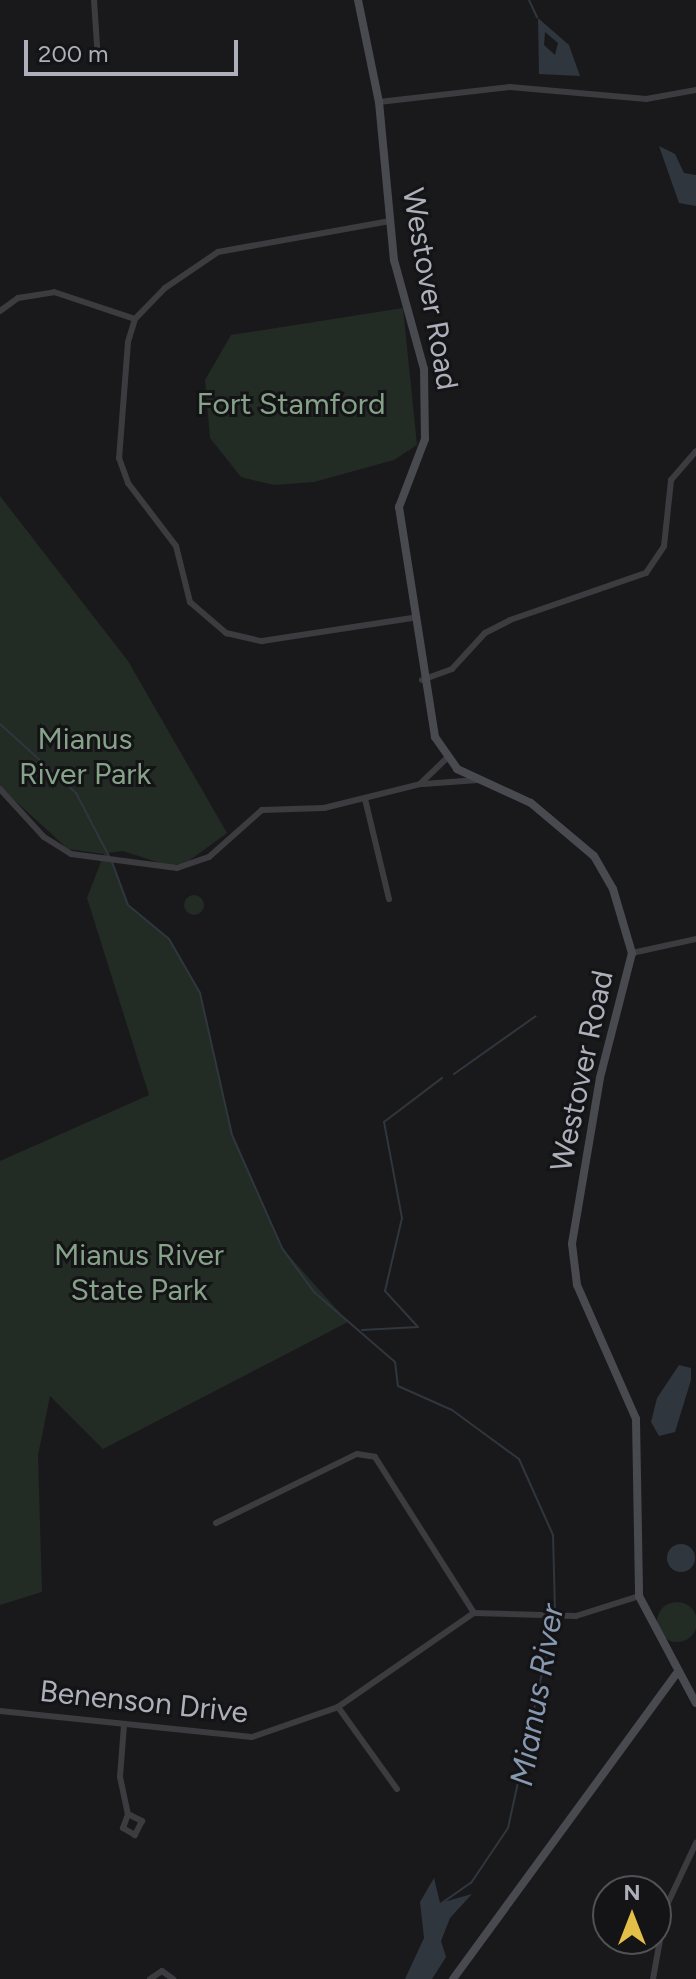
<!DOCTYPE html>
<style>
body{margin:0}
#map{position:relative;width:696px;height:1979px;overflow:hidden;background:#19191b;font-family:Figtree,sans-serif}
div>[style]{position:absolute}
.green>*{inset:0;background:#232b25}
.round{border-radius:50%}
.water>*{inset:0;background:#30363e}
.stream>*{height:2px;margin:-1px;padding:0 1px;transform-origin:1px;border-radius:1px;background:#30363e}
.street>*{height:6px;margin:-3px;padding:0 3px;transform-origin:3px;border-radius:3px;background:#3b3b40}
.secondary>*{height:8px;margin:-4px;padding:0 4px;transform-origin:4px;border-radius:4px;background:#494a50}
span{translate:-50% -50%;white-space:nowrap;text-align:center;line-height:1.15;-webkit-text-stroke:6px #141416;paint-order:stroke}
.street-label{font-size:30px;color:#adafba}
.park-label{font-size:30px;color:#86a38a}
.water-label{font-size:32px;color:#8799b1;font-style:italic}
.north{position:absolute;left:592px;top:1875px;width:80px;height:80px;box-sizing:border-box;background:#141416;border:2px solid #515258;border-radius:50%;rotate:0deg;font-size:22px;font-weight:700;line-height:32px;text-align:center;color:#adafba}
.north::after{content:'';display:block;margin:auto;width:28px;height:36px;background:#e3bf4a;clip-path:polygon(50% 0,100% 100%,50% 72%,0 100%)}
.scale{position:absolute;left:24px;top:40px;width:214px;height:36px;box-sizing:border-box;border:4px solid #adafba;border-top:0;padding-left:10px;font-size:24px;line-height:28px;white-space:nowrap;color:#adafba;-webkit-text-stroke:6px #141416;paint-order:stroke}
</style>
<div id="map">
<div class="green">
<i style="clip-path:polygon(403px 308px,417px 445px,394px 460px,314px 482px,274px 485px,241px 477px,210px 438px,205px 380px,231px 335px)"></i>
<i style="clip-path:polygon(0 496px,128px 661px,227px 833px,186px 863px,169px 866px,123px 851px,108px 853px,128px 905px,169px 939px,200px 993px,232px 1135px,282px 1248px,348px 1322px,103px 1449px,50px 1396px,38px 1455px,42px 1592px,0 1605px,0 1161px,149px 1095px,87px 898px,104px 854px,68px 849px,0 787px)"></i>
<i class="round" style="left:184px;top:895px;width:20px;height:20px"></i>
<i class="round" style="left:657px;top:1602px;width:40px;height:40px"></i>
</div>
<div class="water">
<i style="clip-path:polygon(evenodd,538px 18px,569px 45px,580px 76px,539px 74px,538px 18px,545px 32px,558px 43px,555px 55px,544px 45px,545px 32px)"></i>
<i style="clip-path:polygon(659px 146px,675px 154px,684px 173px,696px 175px,696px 206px,679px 203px)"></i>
<i style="clip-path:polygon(679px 1365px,691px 1368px,691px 1380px,675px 1432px,659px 1436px,651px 1422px,657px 1398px)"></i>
<i class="round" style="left:667px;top:1544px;width:28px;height:28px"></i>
<i style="clip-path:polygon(434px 1878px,440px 1903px,472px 1894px,450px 1918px,441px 1941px,446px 1957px,432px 1979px,405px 1979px,424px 1938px,420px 1902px)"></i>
</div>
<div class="stream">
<i style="left:529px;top:0;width:19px;rotate:65deg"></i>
<i style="left:0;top:724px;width:103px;rotate:42.2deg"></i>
<i style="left:76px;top:793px;width:71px;rotate:62.4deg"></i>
<i style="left:112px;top:862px;width:46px;rotate:69.6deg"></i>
<i style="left:128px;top:905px;width:53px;rotate:39.7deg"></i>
<i style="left:169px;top:939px;width:62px;rotate:60.1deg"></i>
<i style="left:200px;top:993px;width:146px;rotate:77.3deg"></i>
<i style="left:232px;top:1135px;width:124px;rotate:66.1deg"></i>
<i style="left:282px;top:1248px;width:54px;rotate:54deg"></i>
<i style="left:314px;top:1292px;width:107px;rotate:40.8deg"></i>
<i style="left:395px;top:1362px;width:24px;rotate:83deg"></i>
<i style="left:398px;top:1386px;width:59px;rotate:24deg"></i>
<i style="left:452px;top:1410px;width:83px;rotate:36.2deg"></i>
<i style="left:519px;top:1459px;width:83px;rotate:65.9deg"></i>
<i style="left:553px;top:1535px;width:78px;rotate:88.5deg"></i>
<i style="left:454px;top:1074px;width:100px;rotate:-35.3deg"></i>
<i style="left:362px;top:1330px;width:56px;rotate:-3.1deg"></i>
<i style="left:418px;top:1327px;width:49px;rotate:-132.5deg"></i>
<i style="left:385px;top:1291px;width:75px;rotate:-76.9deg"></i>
<i style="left:402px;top:1218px;width:98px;rotate:-100.6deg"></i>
<i style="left:384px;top:1122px;width:73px;rotate:-37.2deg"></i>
<i style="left:439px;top:1905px;width:39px;rotate:-35deg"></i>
<i style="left:471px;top:1883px;width:66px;rotate:-56.1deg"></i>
<i style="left:508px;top:1828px;width:214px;rotate:-77.6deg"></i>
</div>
<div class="street">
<i style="left:94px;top:0;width:60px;rotate:86.2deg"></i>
<i style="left:379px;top:102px;width:132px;rotate:-6.5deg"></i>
<i style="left:510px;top:87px;width:137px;rotate:5deg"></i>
<i style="left:646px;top:99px;width:51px;rotate:-10.2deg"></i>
<i style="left:390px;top:221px;width:175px;rotate:169.8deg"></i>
<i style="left:218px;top:252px;width:64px;rotate:145.8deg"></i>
<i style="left:165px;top:288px;width:43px;rotate:134.1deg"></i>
<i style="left:135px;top:319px;width:24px;rotate:107deg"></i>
<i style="left:128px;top:342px;width:116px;rotate:94.4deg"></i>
<i style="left:119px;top:458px;width:27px;rotate:70deg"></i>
<i style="left:128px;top:483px;width:79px;rotate:52.7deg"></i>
<i style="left:176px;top:546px;width:58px;rotate:76deg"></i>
<i style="left:190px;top:602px;width:48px;rotate:40.7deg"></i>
<i style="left:226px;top:633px;width:37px;rotate:13deg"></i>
<i style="left:262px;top:641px;width:152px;rotate:-8.7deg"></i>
<i style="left:0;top:311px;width:22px;rotate:-36deg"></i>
<i style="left:18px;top:298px;width:36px;rotate:-9deg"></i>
<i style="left:54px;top:292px;width:85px;rotate:18.4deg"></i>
<i style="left:422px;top:680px;width:32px;rotate:-20deg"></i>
<i style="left:452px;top:669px;width:49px;rotate:-47.5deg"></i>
<i style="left:485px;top:633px;width:28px;rotate:-27deg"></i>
<i style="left:510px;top:620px;width:144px;rotate:-19.1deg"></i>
<i style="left:646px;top:573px;width:32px;rotate:-56deg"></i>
<i style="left:664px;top:546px;width:66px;rotate:-83.9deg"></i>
<i style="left:671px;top:480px;width:38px;rotate:-49deg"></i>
<i style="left:423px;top:784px;width:55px;rotate:-4.2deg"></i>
<i style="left:0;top:789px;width:65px;rotate:47.5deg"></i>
<i style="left:44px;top:837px;width:32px;rotate:32deg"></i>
<i style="left:71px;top:854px;width:107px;rotate:7.5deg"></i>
<i style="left:177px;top:868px;width:34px;rotate:-19deg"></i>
<i style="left:209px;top:857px;width:71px;rotate:-41.6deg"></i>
<i style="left:262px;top:810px;width:62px;rotate:-1.8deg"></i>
<i style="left:324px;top:808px;width:99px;rotate:-14deg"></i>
<i style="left:420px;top:784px;width:36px;rotate:-44deg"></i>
<i style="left:365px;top:799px;width:103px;rotate:76.5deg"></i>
<i style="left:632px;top:953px;width:66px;rotate:-12.3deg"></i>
<i style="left:216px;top:1523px;width:157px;rotate:-26.1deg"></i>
<i style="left:357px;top:1454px;width:18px;rotate:9deg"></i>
<i style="left:375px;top:1457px;width:185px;rotate:57.6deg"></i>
<i style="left:338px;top:1707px;width:101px;rotate:54.3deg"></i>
<i style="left:0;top:1711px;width:253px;rotate:5.9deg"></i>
<i style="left:252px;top:1737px;width:91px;rotate:-19.2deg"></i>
<i style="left:338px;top:1707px;width:165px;rotate:-34.7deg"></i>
<i style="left:474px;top:1613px;width:102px;rotate:1.7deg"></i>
<i style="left:576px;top:1616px;width:66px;rotate:-17.6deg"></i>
<i style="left:124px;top:1725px;width:52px;rotate:94.4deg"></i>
<i style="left:120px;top:1777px;width:38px;rotate:78deg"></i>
<i style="left:128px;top:1814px;width:16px;rotate:27deg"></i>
<i style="left:142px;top:1821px;width:16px;rotate:117deg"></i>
<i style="left:135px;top:1835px;width:14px;rotate:-150deg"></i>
<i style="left:123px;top:1828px;width:15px;rotate:-70deg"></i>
<i style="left:150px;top:1979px;width:14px;rotate:-34deg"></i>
<i style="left:162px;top:1971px;width:14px;rotate:36deg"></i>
<i style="left:653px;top:1979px;width:73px;rotate:-79.8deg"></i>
<i style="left:666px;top:1907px;width:71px;rotate:-64.9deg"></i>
</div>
<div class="secondary">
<i style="left:358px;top:0;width:104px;rotate:78.4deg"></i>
<i style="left:379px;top:102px;width:159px;rotate:84.6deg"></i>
<i style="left:394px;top:260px;width:113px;rotate:74.6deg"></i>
<i style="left:424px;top:369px;width:70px;rotate:89.2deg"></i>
<i style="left:425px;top:439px;width:73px;rotate:110.9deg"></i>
<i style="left:399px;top:507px;width:233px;rotate:81.1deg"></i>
<i style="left:435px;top:737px;width:39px;rotate:55deg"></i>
<i style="left:457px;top:769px;width:81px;rotate:24.7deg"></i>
<i style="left:531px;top:803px;width:82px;rotate:40.1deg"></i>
<i style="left:594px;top:856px;width:38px;rotate:60deg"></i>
<i style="left:613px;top:889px;width:67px;rotate:73.5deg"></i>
<i style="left:632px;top:953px;width:129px;rotate:104.4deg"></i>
<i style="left:600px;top:1078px;width:168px;rotate:99.6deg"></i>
<i style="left:572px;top:1244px;width:41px;rotate:83deg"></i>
<i style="left:577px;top:1285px;width:146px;rotate:66.2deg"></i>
<i style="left:636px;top:1419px;width:177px;rotate:89deg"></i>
<i style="left:639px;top:1596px;width:121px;rotate:62deg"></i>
<i style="left:453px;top:1979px;width:378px;rotate:-53.8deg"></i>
</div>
<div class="street-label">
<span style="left:430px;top:289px;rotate:80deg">Westover Road</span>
<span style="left:582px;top:1071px;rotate:-78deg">Westover Road</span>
<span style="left:144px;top:1702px;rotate:6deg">Benenson Drive</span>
</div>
<div class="park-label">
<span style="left:291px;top:404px">Fort Stamford</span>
<span style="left:85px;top:756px">Mianus<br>River Park</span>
<span style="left:139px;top:1272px">Mianus River<br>State Park</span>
</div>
<div class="water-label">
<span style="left:537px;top:1695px;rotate:-80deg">Mianus River</span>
</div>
<div class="north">N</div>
<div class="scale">200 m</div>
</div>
